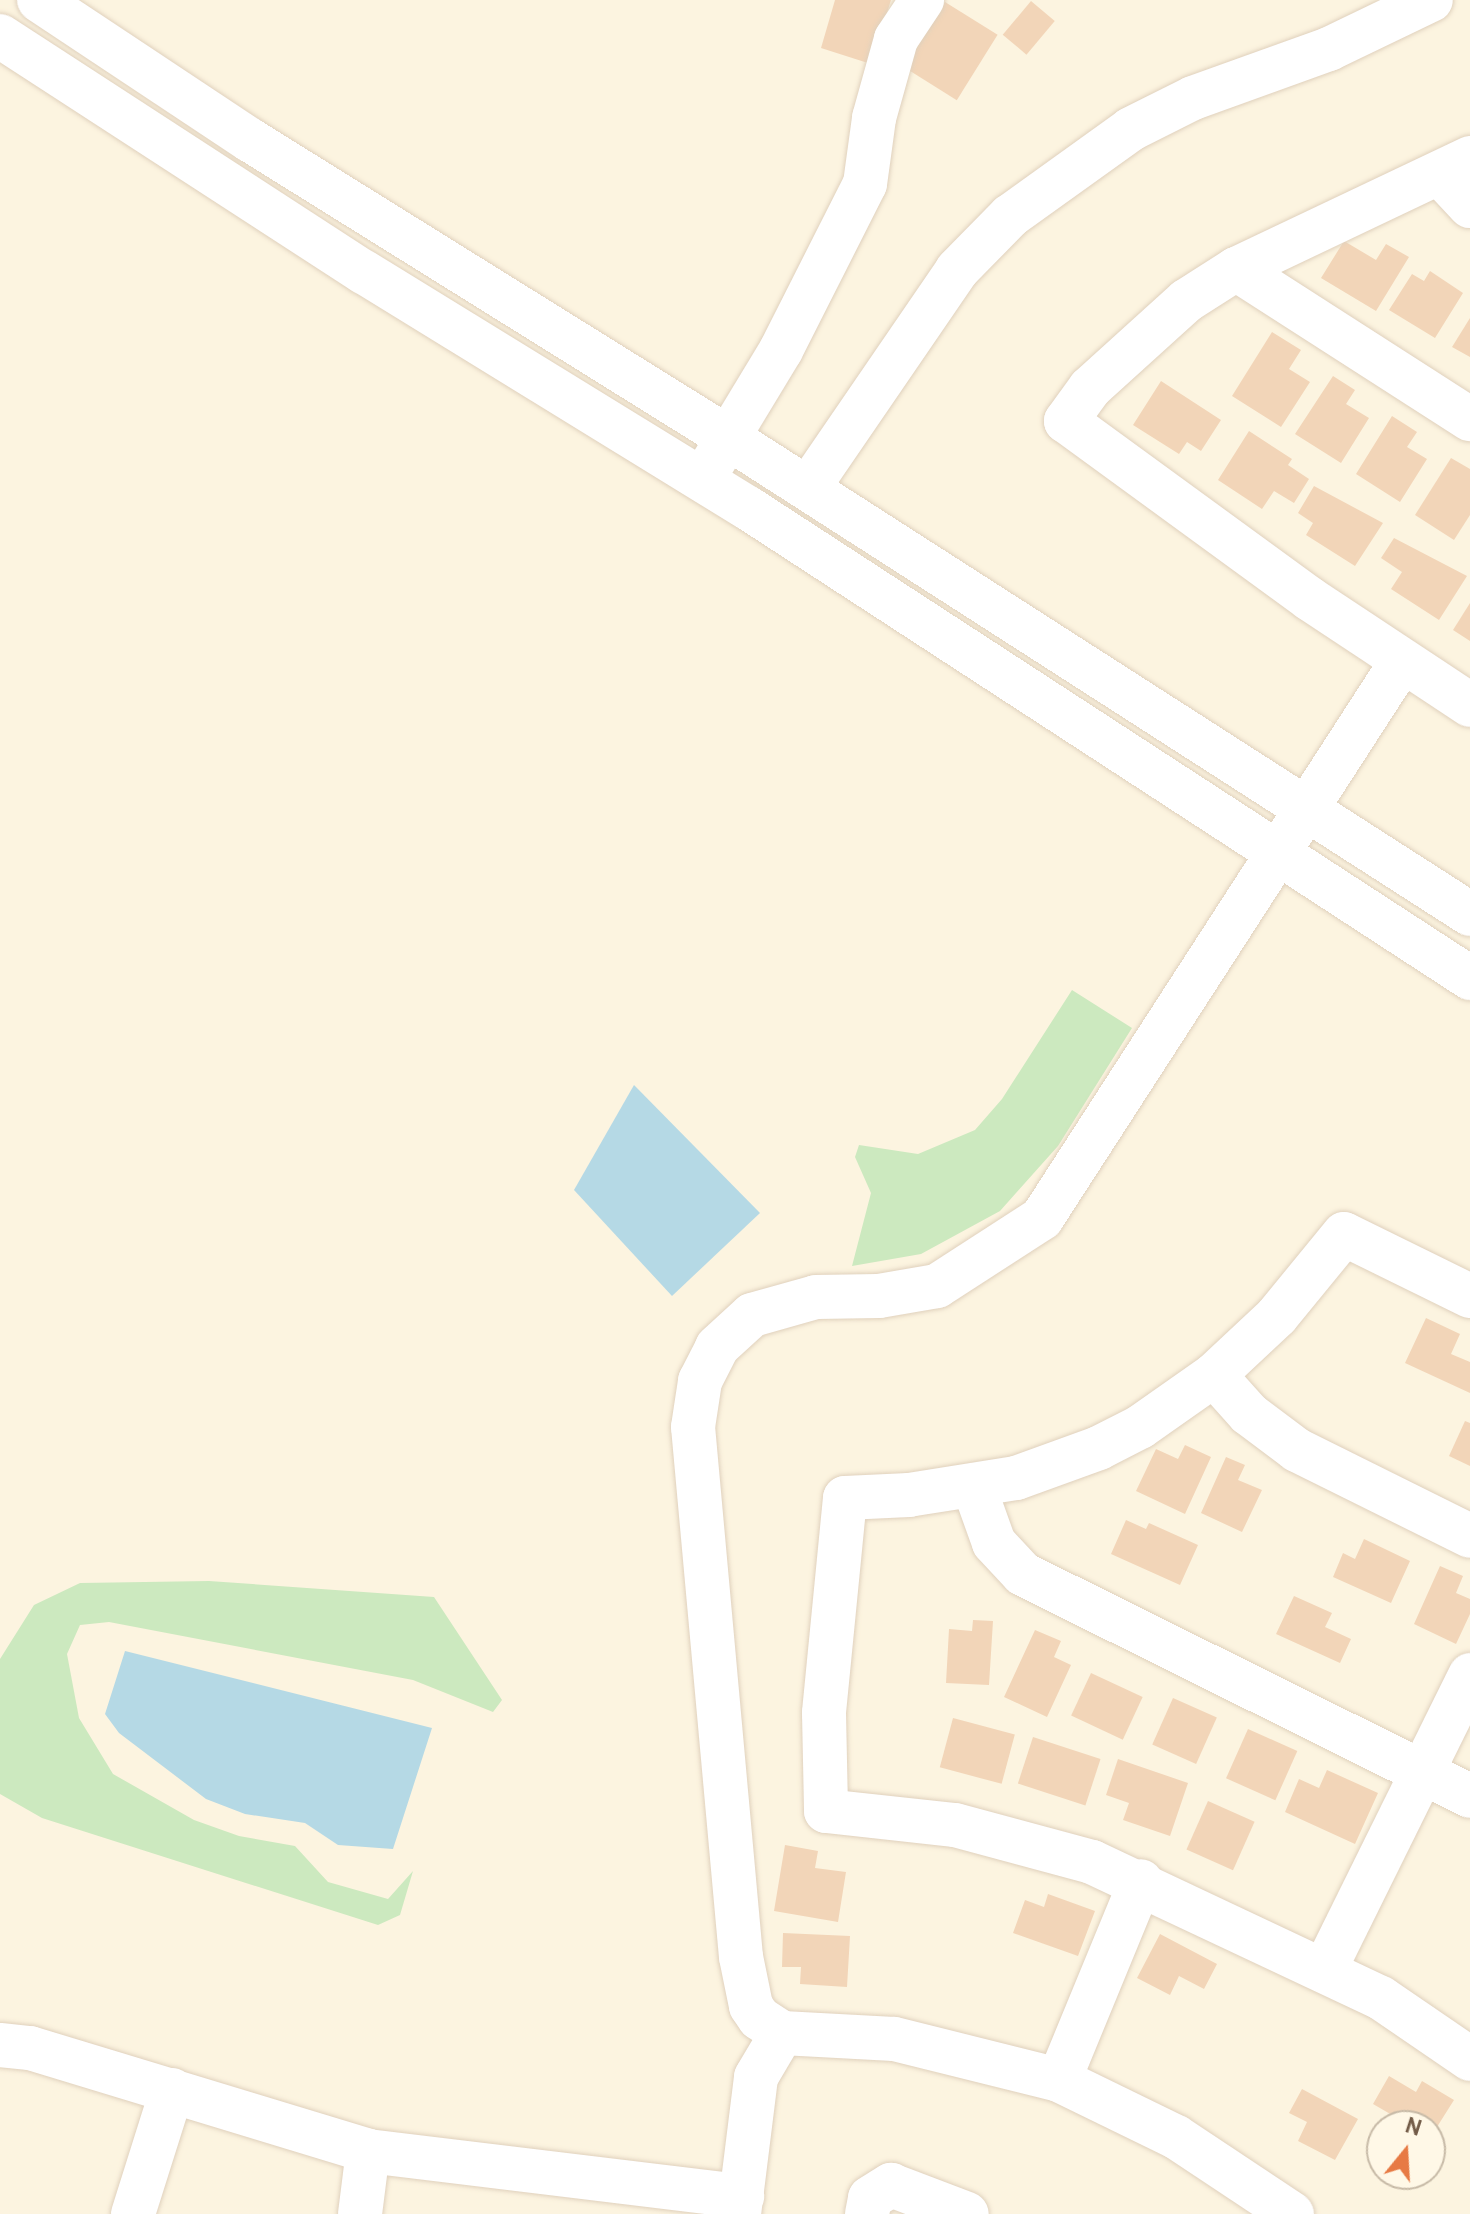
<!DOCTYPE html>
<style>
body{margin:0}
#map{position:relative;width:1470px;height:2214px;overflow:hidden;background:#fcf4e0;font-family:Overpass,sans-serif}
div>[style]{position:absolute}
.green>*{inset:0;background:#cce9bf}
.water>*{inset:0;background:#b5d9e5}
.building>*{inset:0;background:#f2d5b8;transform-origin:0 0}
.roads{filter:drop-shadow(0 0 2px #e0d1bd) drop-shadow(0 0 2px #e0d1bd)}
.minor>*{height:44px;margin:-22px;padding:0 22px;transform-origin:22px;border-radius:22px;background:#fff}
span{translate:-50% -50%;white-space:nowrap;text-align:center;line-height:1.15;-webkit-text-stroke:7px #fff8e7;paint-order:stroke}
.north{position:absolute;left:1366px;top:2110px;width:80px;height:80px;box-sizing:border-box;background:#fff8e7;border:2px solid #c7baa7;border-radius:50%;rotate:18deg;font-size:22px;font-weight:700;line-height:32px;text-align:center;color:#735c48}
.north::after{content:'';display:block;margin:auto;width:28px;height:36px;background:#e77a44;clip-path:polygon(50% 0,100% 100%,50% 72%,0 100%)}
</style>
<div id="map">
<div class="green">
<i style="clip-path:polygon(1072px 990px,1132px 1028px,1058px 1146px,1000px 1211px,921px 1254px,852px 1266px,871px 1193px,855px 1157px,859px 1145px,918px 1154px,975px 1130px,1002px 1099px)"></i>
<i style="clip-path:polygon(209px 1581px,434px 1597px,502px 1700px,493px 1712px,413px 1680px,109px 1622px,80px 1625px,67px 1654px,79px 1718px,113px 1774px,194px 1820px,239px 1836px,295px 1846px,328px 1882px,388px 1899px,413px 1871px,400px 1915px,378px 1925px,42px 1818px,0 1794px,0 1659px,34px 1605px,80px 1583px)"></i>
</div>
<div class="water">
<i style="clip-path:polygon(634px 1085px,760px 1213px,672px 1296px,574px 1190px)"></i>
<i style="clip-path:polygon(125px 1651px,432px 1728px,393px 1849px,338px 1845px,305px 1823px,245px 1814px,206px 1799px,119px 1733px,105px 1714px)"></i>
</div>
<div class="building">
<i style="clip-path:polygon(835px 0,891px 0,871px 64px,821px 48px)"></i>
<i style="left:1031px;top:1px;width:31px;height:44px;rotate:40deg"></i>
<i style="left:945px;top:2px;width:62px;height:77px;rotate:32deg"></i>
<i style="clip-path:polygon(1344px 241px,1376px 260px,1386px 244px,1409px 257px,1376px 311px,1321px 278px)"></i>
<i style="clip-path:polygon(1430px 271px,1463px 293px,1435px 338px,1389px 310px,1412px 274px,1424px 281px)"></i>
<i style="clip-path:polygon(1470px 318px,1470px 357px,1452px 347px)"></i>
<i style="clip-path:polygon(1272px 332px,1301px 350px,1289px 369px,1310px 382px,1281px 427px,1232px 396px)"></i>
<i style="clip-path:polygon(1333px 376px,1355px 390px,1346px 404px,1369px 418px,1341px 463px,1295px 434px)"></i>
<i style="clip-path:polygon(1161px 381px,1221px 420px,1201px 451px,1187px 442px,1179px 454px,1133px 425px)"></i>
<i style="clip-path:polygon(1392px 416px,1417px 432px,1407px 447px,1427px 459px,1400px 502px,1356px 474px)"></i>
<i style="clip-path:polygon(1249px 431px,1292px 459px,1288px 465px,1309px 479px,1294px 503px,1274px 491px,1262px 509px,1218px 480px)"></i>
<i style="clip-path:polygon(1451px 458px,1470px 469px,1470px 515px,1454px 540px,1415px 515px)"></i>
<i style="clip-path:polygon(1314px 486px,1383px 523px,1355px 566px,1306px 535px,1313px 523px,1298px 513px)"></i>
<i style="clip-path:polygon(1394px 538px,1467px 576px,1439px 620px,1391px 589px,1402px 572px,1381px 558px)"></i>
<i style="clip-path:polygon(1470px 603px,1470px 641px,1453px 630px)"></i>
<i style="clip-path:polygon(1426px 1318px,1460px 1334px,1451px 1354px,1470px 1362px,1470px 1393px,1405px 1363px)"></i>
<i style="clip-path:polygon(1465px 1421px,1470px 1423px,1470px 1466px,1449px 1456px)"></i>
<i style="clip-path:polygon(1185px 1445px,1211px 1457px,1185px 1514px,1136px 1491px,1156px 1449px,1178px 1459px)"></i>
<i style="clip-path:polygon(1226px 1457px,1245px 1465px,1238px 1480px,1262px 1490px,1242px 1532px,1201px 1513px)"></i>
<i style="clip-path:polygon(1126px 1520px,1146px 1529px,1149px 1523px,1198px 1545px,1180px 1585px,1111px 1554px)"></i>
<i style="clip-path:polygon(1364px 1539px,1410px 1561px,1391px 1603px,1333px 1577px,1343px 1553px,1355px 1559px)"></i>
<i style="clip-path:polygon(1440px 1566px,1463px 1576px,1456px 1593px,1470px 1599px,1470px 1614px,1456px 1644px,1414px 1624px)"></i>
<i style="clip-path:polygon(1294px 1596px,1332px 1613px,1325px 1627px,1351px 1639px,1340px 1663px,1276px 1634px)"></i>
<i style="clip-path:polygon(973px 1620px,993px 1621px,989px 1685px,946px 1683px,949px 1629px,972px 1631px)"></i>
<i style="clip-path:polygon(1035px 1630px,1061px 1641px,1054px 1657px,1071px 1665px,1047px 1717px,1004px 1697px)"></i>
<i style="left:1091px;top:1673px;width:57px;height:47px;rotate:25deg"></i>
<i style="left:1173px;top:1698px;width:48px;height:51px;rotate:24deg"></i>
<i style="left:953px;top:1718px;width:64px;height:51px;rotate:15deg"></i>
<i style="left:1248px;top:1729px;width:54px;height:54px;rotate:24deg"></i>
<i style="left:1033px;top:1737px;width:71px;height:49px;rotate:18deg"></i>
<i style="clip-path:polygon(1118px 1759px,1188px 1783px,1170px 1836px,1123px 1820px,1129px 1803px,1106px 1795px)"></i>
<i style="clip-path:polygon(1327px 1770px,1378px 1793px,1355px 1844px,1285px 1812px,1299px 1779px,1319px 1788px)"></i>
<i style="left:1208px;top:1801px;width:51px;height:53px;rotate:24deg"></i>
<i style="clip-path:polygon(785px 1845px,818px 1851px,815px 1868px,846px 1872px,838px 1922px,774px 1911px)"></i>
<i style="clip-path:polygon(1048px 1894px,1095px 1911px,1078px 1956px,1013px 1933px,1025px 1900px,1044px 1907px)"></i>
<i style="clip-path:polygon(783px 1933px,850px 1936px,847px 1987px,800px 1984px,801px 1967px,782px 1967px)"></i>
<i style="clip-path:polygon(1160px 1934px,1217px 1964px,1204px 1989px,1179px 1976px,1170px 1995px,1137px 1978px)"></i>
<i style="clip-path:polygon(1389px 2076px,1416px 2092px,1422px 2081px,1454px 2100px,1430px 2138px,1430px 2126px,1411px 2126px,1373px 2104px)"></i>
<i style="clip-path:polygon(1302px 2089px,1358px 2119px,1335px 2160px,1298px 2141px,1307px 2122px,1289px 2113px)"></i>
</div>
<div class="roads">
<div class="minor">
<i style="left:39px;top:0;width:253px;rotate:33.6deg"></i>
<i style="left:250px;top:140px;width:562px;rotate:31.91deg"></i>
<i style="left:727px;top:437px;width:883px;rotate:32.7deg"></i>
<i style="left:0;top:36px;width:434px;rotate:33deg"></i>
<i style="left:364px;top:272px;width:451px;rotate:31.6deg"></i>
<i style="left:748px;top:508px;width:862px;rotate:33.06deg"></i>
<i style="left:1470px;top:158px;width:259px;rotate:154.6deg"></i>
<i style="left:1236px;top:269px;width:59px;rotate:147.4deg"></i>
<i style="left:1186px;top:301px;width:130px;rotate:137.8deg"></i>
<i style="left:1090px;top:388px;width:41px;rotate:126deg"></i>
<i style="left:1066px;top:421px;width:302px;rotate:36.1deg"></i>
<i style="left:1310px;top:599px;width:192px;rotate:33.5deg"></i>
<i style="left:1440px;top:174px;width:44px;rotate:46.8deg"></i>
<i style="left:1236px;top:269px;width:278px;rotate:32.7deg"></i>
<i style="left:712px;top:464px;width:133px;rotate:-58.8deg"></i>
<i style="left:781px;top:350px;width:186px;rotate:-63.2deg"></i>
<i style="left:865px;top:184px;width:67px;rotate:-82.2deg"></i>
<i style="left:874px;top:118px;width:82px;rotate:-74.4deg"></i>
<i style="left:896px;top:39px;width:47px;rotate:-56.3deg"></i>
<i style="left:808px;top:488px;width:264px;rotate:-55.6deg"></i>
<i style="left:957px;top:270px;width:76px;rotate:-45.5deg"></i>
<i style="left:1010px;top:216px;width:149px;rotate:-35.7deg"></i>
<i style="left:1131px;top:129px;width:69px;rotate:-26.6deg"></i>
<i style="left:1193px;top:98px;width:145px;rotate:-19.8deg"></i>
<i style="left:1329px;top:49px;width:113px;rotate:-25.7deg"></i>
<i style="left:1470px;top:1296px;width:140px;rotate:-153.8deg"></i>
<i style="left:1344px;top:1234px;width:106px;rotate:129.3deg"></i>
<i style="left:1277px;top:1316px;width:86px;rotate:136.9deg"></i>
<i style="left:1214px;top:1375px;width:90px;rotate:144.9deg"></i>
<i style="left:1140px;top:1427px;width:46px;rotate:152.9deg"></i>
<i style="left:1099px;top:1448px;width:88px;rotate:160.1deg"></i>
<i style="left:1016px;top:1478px;width:108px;rotate:171deg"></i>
<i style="left:909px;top:1495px;width:64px;rotate:177.3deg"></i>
<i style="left:845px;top:1498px;width:216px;rotate:95.6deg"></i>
<i style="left:824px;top:1713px;width:98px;rotate:88.8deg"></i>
<i style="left:826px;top:1811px;width:130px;rotate:6.2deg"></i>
<i style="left:955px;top:1825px;width:142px;rotate:15.1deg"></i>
<i style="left:1092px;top:1862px;width:319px;rotate:25.2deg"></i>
<i style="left:1381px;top:1998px;width:108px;rotate:34.4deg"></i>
<i style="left:1214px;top:1375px;width:52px;rotate:48.1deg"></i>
<i style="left:1249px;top:1414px;width:60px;rotate:36.9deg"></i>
<i style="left:1297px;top:1450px;width:193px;rotate:26.4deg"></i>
<i style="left:974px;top:1487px;width:59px;rotate:70.3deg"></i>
<i style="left:994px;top:1543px;width:42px;rotate:46.9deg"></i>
<i style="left:1023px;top:1574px;width:499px;rotate:26.4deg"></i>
<i style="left:1325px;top:1969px;width:328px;rotate:-63.7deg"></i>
<i style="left:0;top:2045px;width:30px;rotate:6deg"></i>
<i style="left:30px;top:2048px;width:353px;rotate:16.9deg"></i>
<i style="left:368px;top:2151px;width:377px;rotate:6.9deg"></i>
<i style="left:1059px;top:2080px;width:215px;rotate:-67.6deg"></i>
<i style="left:133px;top:2214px;width:130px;rotate:-72.5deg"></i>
<i style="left:360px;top:2214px;width:64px;rotate:-82.8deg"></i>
<i style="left:739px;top:2214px;width:138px;rotate:-82.9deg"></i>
<i style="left:756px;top:2077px;width:51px;rotate:-59.4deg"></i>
<i style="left:867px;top:2214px;width:16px;rotate:-79deg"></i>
<i style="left:870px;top:2198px;width:25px;rotate:-32deg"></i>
<i style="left:891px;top:2185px;width:81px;rotate:20.9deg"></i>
<i style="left:1292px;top:2214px;width:139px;rotate:-146.4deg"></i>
<i style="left:1176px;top:2137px;width:130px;rotate:-154deg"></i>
<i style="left:1059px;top:2080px;width:170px;rotate:-166deg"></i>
<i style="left:894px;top:2039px;width:112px;rotate:-176.9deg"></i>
<i style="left:782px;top:2033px;width:27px;rotate:-147deg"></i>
<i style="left:759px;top:2018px;width:14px;rotate:-124deg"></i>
<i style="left:751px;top:2006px;width:50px;rotate:-101.5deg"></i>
<i style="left:741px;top:1957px;width:532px;rotate:-95.17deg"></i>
<i style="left:693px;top:1427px;width:47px;rotate:-81.3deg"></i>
<i style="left:700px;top:1381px;width:38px;rotate:-63deg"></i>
<i style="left:717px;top:1347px;width:47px;rotate:-42.4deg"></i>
<i style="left:752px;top:1315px;width:66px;rotate:-15.7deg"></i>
<i style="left:816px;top:1297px;width:63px;rotate:-0.9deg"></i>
<i style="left:879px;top:1296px;width:59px;rotate:-9.8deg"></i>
<i style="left:937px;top:1286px;width:125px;rotate:-32.9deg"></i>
<i style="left:1042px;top:1218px;width:663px;rotate:-57.12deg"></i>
</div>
</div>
<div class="north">N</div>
</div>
